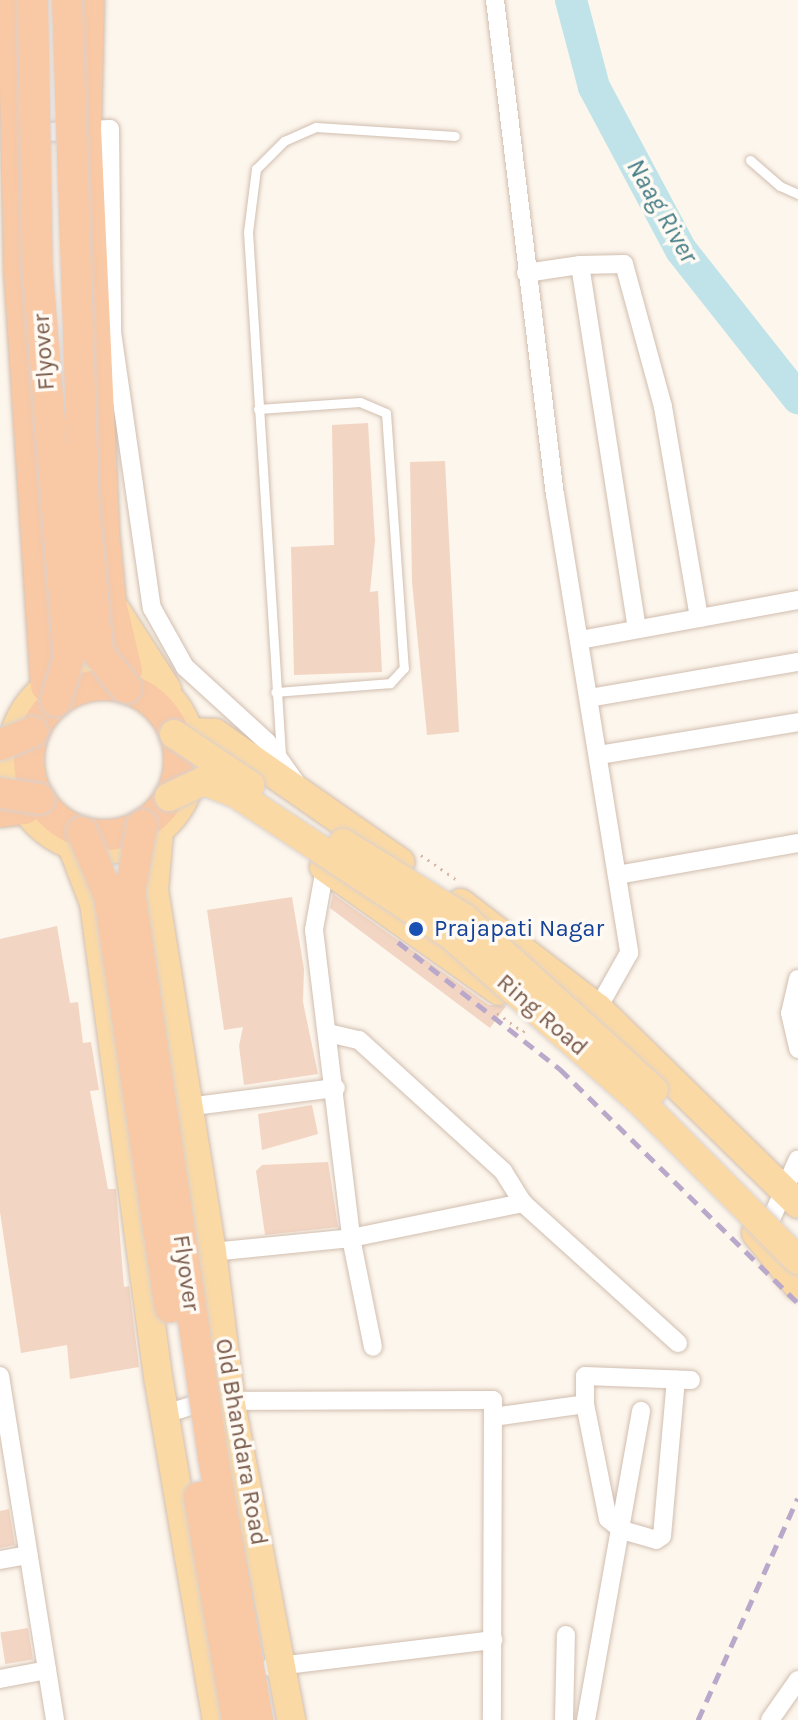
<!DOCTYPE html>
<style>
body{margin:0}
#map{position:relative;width:798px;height:1720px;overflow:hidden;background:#fdf6ec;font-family:Karla,sans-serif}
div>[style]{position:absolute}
.river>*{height:32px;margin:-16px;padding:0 16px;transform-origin:16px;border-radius:16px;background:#bfe3e8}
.building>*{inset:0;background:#f3d5c3;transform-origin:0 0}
.path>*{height:3px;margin-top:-1.5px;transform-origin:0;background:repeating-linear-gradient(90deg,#d9b8a5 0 2px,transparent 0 8px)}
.roads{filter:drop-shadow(0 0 2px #d1beb0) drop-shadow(0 0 2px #d1beb0)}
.service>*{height:9px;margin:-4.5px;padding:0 4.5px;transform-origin:4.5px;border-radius:4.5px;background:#fff}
.minor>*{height:18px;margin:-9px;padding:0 9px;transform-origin:9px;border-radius:9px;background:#fff}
.primary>*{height:28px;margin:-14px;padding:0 14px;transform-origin:14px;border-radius:14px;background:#fbd9a5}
.primary>.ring{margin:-14px;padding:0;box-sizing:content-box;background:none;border:28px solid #fbd9a5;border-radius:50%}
.trunk>*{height:30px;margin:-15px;padding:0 15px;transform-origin:15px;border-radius:15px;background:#f9c8a4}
.trunk>.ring{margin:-15px;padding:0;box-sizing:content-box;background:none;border:30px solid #f9c8a4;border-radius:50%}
.rail>*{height:5px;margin-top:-2.5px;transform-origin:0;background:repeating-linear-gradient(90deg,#b9a8c9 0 12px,transparent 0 20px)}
.bridges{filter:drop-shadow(0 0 2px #dad1cd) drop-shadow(0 0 2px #dad1cd)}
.primary-bridge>*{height:28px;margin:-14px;padding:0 14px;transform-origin:14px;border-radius:14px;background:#fbd9a5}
.trunk-bridge>*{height:30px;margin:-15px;padding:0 15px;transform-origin:15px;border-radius:15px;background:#f9c8a4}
.dots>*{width:22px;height:22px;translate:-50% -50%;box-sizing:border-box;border:4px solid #fffaf3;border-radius:50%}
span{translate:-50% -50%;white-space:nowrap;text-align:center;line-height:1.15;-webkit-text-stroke:7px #fffaf3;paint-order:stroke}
.street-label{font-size:24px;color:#7a5c4d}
.transit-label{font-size:24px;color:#164399}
.left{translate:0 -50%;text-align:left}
.water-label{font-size:26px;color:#437c86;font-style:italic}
</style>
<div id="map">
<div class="river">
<i style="left:571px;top:0;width:90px;rotate:75.2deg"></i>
<i style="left:594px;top:87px;width:185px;rotate:61.9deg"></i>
<i style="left:681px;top:250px;width:189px;rotate:51.7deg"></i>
</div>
<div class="building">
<i style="clip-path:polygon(368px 423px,375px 541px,370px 592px,378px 591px,382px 672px,294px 675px,291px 547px,334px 545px,332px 425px)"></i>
<i style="clip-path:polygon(445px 461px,459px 732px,427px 735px,412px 582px,410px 462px)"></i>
<i style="clip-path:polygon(333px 894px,489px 1005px,506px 1006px,490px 1028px,330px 908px)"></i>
<i style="clip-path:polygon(292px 897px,304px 969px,303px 1002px,318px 1074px,244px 1085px,239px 1046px,243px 1027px,224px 1030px,207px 910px)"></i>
<i style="clip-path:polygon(57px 926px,70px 1003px,78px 1002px,83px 1043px,91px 1042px,99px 1090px,90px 1091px,108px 1189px,116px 1189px,124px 1287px,129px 1286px,139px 1367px,70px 1379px,67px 1345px,21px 1353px,0 1212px,0 939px)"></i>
<i style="clip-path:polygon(312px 1105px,318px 1134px,262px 1150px,258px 1114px)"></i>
<i style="clip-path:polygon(328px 1162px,338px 1227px,265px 1235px,256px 1171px,262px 1165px)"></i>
<i style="clip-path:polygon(9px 1509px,15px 1545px,0 1548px,0 1511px)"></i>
<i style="left:28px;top:1628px;width:32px;height:28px;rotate:81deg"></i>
</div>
<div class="path">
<i style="left:421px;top:855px;width:44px;rotate:34.8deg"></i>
<i style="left:497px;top:1013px;width:32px;rotate:36deg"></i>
<i style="left:523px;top:1032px;width:4px;rotate:-45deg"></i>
</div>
<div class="roads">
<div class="service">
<i style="left:750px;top:160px;width:40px;rotate:41deg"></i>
<i style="left:780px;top:186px;width:20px;rotate:24deg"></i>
<i style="left:258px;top:409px;width:102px;rotate:-3.9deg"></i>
<i style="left:360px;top:402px;width:28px;rotate:23deg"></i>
<i style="left:386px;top:413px;width:256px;rotate:86deg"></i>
<i style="left:404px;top:668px;width:21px;rotate:133deg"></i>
<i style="left:390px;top:683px;width:115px;rotate:175.5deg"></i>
<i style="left:281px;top:755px;width:524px;rotate:-93.61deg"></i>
<i style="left:248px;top:232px;width:64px;rotate:-82.8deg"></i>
<i style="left:256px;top:169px;width:40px;rotate:-45deg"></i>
<i style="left:284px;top:141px;width:35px;rotate:-24deg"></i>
<i style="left:316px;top:127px;width:139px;rotate:3.7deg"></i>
</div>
<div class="minor">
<i style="left:495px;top:0;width:498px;rotate:83.1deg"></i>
<i style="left:555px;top:494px;width:465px;rotate:80.8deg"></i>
<i style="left:629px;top:953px;width:63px;rotate:119.4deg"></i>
<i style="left:26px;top:133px;width:84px;rotate:-2.7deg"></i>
<i style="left:110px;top:129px;width:203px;rotate:89.4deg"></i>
<i style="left:112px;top:332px;width:279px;rotate:81.8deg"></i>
<i style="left:152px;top:608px;width:68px;rotate:60.8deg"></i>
<i style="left:185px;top:667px;width:111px;rotate:42.4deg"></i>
<i style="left:267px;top:742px;width:50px;rotate:54.7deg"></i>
<i style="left:580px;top:265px;width:44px;rotate:-1.3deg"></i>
<i style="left:624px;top:264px;width:148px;rotate:74.7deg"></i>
<i style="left:663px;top:407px;width:214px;rotate:80.3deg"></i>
<i style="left:526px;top:273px;width:55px;rotate:-8.4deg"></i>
<i style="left:580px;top:265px;width:368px;rotate:81.1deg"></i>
<i style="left:580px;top:640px;width:222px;rotate:-10.4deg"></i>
<i style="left:589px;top:698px;width:212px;rotate:-9.8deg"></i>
<i style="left:599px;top:755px;width:202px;rotate:-9.4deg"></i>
<i style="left:325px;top:868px;width:63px;rotate:100.1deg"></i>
<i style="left:314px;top:930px;width:310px;rotate:83.1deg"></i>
<i style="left:351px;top:1238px;width:111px;rotate:78.6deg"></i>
<i style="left:617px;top:875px;width:184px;rotate:-10deg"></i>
<i style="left:798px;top:979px;width:35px;rotate:103deg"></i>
<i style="left:790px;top:1013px;width:37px;rotate:77deg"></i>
<i style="left:328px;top:1033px;width:32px;rotate:13deg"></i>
<i style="left:359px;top:1040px;width:195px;rotate:42.3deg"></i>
<i style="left:503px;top:1171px;width:38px;rotate:58deg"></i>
<i style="left:187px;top:1107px;width:150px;rotate:-7.3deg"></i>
<i style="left:763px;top:1237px;width:85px;rotate:-65.8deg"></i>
<i style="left:202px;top:1253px;width:150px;rotate:-5.7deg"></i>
<i style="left:351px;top:1238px;width:176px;rotate:-11.5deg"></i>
<i style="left:523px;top:1203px;width:209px;rotate:42.1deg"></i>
<i style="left:0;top:1376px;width:348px;rotate:80.9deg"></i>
<i style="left:585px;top:1404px;width:117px;rotate:78.7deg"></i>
<i style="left:608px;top:1519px;width:18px;rotate:38deg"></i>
<i style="left:622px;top:1530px;width:35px;rotate:16deg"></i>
<i style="left:656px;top:1540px;width:7px;rotate:-34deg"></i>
<i style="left:662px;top:1536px;width:157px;rotate:-84.9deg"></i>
<i style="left:165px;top:1414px;width:44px;rotate:-17.2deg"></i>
<i style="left:207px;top:1401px;width:286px;rotate:-0.2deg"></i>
<i style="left:493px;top:1400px;width:320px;rotate:90.2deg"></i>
<i style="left:493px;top:1417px;width:93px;rotate:-8deg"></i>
<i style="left:585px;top:1404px;width:28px;rotate:-90deg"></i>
<i style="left:585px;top:1376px;width:106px;rotate:2.2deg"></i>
<i style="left:0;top:1560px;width:29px;rotate:-10deg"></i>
<i style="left:270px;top:1667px;width:225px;rotate:-6.9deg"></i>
<i style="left:0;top:1679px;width:48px;rotate:-10.8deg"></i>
<i style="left:564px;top:1720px;width:85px;rotate:-88.7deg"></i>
<i style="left:586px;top:1720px;width:314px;rotate:-79.9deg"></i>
<i style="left:770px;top:1720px;width:49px;rotate:-55deg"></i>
</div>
<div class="primary">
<i style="left:116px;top:610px;width:94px;rotate:57.2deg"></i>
<i class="ring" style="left:11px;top:668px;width:154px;height:154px"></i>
<i style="left:189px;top:732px;width:26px;rotate:2deg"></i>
<i style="left:215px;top:733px;width:226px;rotate:34.9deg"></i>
<i style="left:159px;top:831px;width:59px;rotate:94.8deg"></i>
<i style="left:154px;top:890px;width:366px;rotate:80.9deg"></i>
<i style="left:212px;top:1251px;width:154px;rotate:82.9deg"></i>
<i style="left:231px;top:1404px;width:322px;rotate:79.2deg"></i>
<i style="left:72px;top:846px;width:61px;rotate:68.9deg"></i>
<i style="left:94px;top:903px;width:483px;rotate:82.3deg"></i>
<i style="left:159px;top:1382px;width:343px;rotate:80.3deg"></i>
<i style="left:324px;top:867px;width:214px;rotate:35.3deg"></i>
<i style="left:461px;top:903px;width:173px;rotate:37.5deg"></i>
<i style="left:598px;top:1008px;width:280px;rotate:44.4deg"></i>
<i style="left:756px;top:1233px;width:68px;rotate:51.6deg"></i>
</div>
<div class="trunk">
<i style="left:13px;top:0;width:270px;rotate:88.7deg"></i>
<i style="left:19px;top:270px;width:417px;rotate:86.3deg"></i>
<i style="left:89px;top:0;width:129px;rotate:91.3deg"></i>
<i style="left:86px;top:129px;width:401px;rotate:87.4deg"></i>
<i style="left:104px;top:530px;width:73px;rotate:84.5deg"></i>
<i style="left:111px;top:603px;width:69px;rotate:76.6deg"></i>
<i class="ring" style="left:29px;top:685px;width:120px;height:120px"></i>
<i style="left:0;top:812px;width:25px;rotate:-7deg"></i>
</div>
</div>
<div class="rail">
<i style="left:398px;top:942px;width:206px;rotate:38.1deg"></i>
<i style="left:560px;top:1069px;width:334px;rotate:44.5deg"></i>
<i style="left:698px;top:1720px;width:243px;rotate:-65.8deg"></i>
</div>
<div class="bridges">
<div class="primary-bridge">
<i style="left:174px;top:734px;width:92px;rotate:33.9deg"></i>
<i style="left:169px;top:797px;width:38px;rotate:-25deg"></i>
<i style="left:203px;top:781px;width:34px;rotate:21deg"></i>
<i style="left:235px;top:793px;width:261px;rotate:33.4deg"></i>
<i style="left:453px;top:937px;width:249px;rotate:41.3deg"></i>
<i style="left:640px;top:1101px;width:224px;rotate:45.2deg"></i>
<i style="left:343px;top:843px;width:142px;rotate:31.8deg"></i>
<i style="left:464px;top:918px;width:256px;rotate:42.2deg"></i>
</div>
<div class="trunk-bridge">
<i style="left:33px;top:0;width:273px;rotate:89deg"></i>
<i style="left:38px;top:273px;width:385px;rotate:85.4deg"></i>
<i style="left:69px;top:657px;width:46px;rotate:106.5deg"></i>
<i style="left:67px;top:0;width:493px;rotate:88.1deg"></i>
<i style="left:83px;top:493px;width:161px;rotate:84.6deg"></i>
<i style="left:98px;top:653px;width:45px;rotate:51.3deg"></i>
<i style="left:0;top:745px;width:35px;rotate:-22deg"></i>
<i style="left:0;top:793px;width:40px;rotate:8.5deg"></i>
<i style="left:142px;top:825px;width:68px;rotate:100.2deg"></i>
<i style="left:130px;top:892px;width:571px;rotate:81.64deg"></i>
<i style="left:213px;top:1457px;width:267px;rotate:80.3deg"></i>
<i style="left:82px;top:832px;width:69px;rotate:67.1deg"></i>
<i style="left:109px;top:896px;width:416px;rotate:81.6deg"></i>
<i style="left:199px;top:1497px;width:226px;rotate:80.3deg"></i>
</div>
</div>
<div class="dots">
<i style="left:416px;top:929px;background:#1a4fb4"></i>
</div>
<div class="street-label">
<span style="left:44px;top:352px;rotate:-94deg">Flyover</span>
<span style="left:542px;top:1015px;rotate:41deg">Ring Road</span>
<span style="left:186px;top:1273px;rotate:82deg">Flyover</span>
<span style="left:241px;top:1442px;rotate:80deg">Old Bhandara Road</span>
</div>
<div class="transit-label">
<span class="left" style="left:434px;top:929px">Prajapati Nagar</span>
</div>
<div class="water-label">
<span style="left:662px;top:211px;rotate:60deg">Naag River</span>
</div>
</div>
